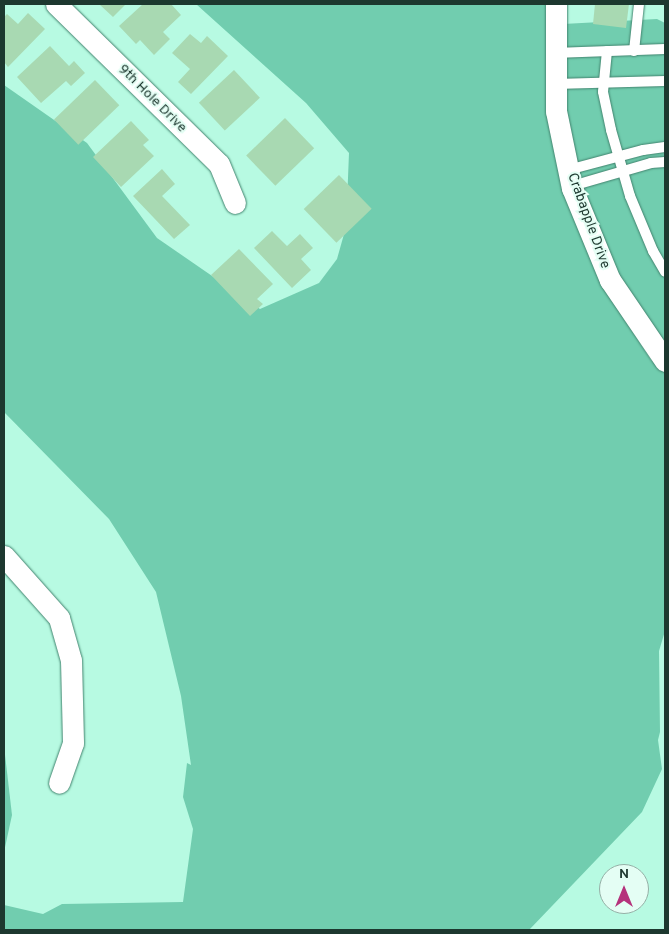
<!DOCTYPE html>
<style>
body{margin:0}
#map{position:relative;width:669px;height:934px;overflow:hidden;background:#b7fae2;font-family:Overpass,sans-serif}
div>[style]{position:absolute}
.green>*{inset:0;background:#71cdaf}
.building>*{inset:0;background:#a8d9b2;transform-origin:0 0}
.roads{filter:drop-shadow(0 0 1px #42836e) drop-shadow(0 0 1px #42836e)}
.lane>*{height:10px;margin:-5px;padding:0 5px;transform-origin:5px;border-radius:5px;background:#fff}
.street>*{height:21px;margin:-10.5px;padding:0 10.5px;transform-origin:10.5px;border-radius:10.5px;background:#fff}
span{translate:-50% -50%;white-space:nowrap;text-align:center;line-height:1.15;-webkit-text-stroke:4px #e4fef4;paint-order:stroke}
.street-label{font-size:14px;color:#1d382f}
.frame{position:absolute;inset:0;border:5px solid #1d382f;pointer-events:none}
.north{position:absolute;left:599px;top:864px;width:50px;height:50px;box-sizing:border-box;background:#e4fef4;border:1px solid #94afa5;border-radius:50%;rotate:0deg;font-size:14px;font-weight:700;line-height:20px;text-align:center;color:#1d382f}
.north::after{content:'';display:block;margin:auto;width:18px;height:22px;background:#b5337c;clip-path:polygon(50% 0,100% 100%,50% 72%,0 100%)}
</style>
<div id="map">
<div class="green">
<i style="clip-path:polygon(196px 4px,547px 4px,547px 111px,601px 284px,651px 360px,665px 373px,665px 631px,659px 651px,660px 732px,658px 740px,662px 769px,642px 812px,529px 930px,4px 930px,4px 905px,43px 914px,62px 904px,183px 902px,193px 829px,183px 797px,187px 763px,191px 765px,181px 696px,156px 592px,109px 519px,4px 412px,4px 85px,87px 143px,157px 238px,260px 309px,319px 283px,337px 259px,346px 227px,349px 153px,306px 103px)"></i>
<i style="clip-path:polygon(657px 19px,665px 23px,665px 348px,617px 275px,581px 184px,565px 110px,563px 24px)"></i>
<i style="clip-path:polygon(4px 746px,12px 815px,4px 852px)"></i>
</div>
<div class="building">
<i style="clip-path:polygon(99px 4px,126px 4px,113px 17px)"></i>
<i style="clip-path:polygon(143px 4px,171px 4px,181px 15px,163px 32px,170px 39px,154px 55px,140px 40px,136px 44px,119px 26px)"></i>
<i style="clip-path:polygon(595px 4px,629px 4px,626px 28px,593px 24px)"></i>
<i style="clip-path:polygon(28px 13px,45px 29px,8px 67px,4px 62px,4px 17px,7px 14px,18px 24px)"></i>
<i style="clip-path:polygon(190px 34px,201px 43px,207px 36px,228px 56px,191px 94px,178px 82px,190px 69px,172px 53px)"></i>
<i style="clip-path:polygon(50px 46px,69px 66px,74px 61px,85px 73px,71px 86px,66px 81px,41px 103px,17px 77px)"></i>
<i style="left:234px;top:70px;width:38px;height:48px;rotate:47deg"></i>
<i style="left:95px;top:80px;width:35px;height:57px;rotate:46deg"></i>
<i style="left:285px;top:118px;width:42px;height:54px;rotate:46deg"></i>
<i style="clip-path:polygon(131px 121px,149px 140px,143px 145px,154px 156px,121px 187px,93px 157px)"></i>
<i style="clip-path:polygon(162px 169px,175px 184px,162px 196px,190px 225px,174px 239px,133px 196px)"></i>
<i style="left:339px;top:175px;width:47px;height:49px;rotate:46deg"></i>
<i style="clip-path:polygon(272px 231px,287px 246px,300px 234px,313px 248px,301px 259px,311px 270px,292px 288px,254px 248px)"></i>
<i style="clip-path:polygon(239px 249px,273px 284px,257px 299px,263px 304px,250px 316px,211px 275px)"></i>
</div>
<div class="roads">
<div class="lane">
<i style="left:607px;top:51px;width:41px;rotate:95.6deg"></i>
<i style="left:603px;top:92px;width:39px;rotate:78deg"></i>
<i style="left:611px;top:130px;width:69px;rotate:73.9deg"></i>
<i style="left:630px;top:196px;width:60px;rotate:67.3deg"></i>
<i style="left:653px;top:251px;width:24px;rotate:60deg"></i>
<i style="left:634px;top:51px;width:47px;rotate:-83.9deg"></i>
<i style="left:554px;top:53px;width:111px;rotate:-2.1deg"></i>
<i style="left:555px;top:84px;width:110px;rotate:-1.6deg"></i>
<i style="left:568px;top:170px;width:78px;rotate:-14.9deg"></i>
<i style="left:643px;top:150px;width:22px;rotate:-8deg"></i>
<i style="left:572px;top:186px;width:82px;rotate:-16.2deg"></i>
<i style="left:651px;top:163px;width:14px;rotate:-4deg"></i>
</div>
<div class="street">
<i style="left:56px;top:4px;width:228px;rotate:44.5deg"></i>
<i style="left:219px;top:164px;width:42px;rotate:67.7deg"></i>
<i style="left:556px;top:4px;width:107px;rotate:90deg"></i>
<i style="left:556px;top:111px;width:79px;rotate:78.3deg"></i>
<i style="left:572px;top:188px;width:100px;rotate:67.6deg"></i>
<i style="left:610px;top:280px;width:98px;rotate:55.8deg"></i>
<i style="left:4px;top:556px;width:83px;rotate:48.4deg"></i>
<i style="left:59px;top:618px;width:44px;rotate:74.1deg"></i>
<i style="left:71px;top:660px;width:83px;rotate:88.6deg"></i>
<i style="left:73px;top:743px;width:42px;rotate:109.3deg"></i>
</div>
</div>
<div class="street-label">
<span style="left:152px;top:99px;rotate:45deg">9th Hole Drive</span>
<span style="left:588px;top:221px;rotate:70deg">Crabapple Drive</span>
</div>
<div class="frame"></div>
<div class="north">N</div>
</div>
